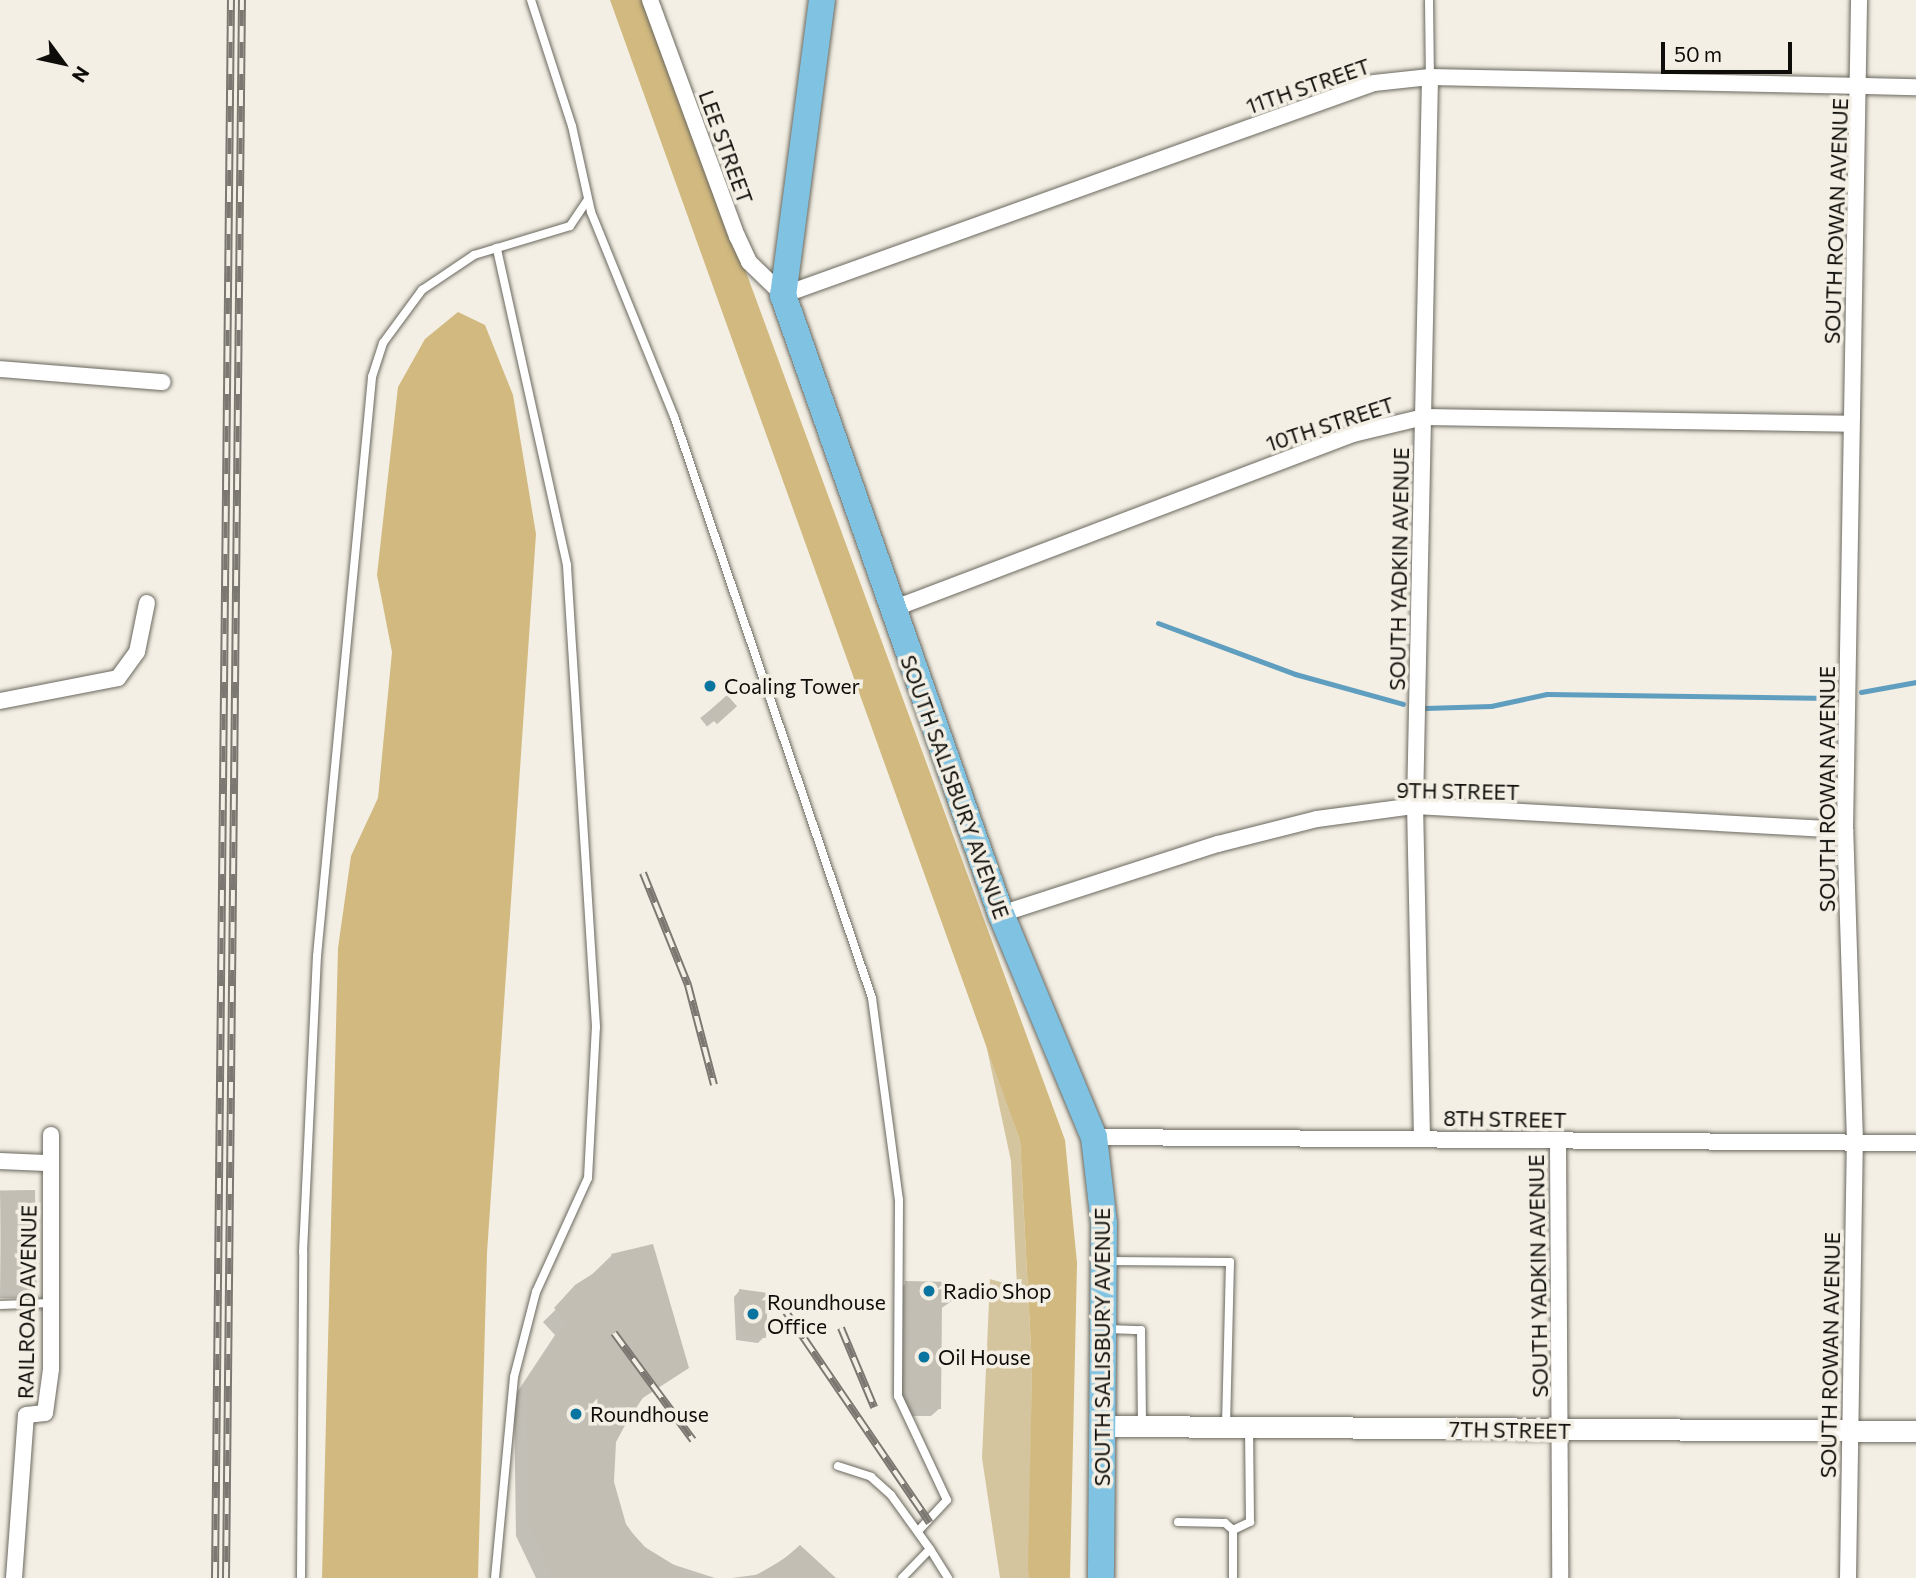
<!DOCTYPE html>
<style>
body{margin:0}
#map{position:relative;width:1916px;height:1578px;overflow:hidden;background:#f3efe4;font-family:Commissioner,sans-serif}
div>[style]{position:absolute}
.green>*{inset:0;background:#d5c59f}
.forest>*{inset:0;background:#d1b97f}
.shadow>*{inset:0;background:#0003;transform-origin:0 0}
.stream>*{height:5px;margin:-2.5px;padding:0 2.5px;transform-origin:2.5px;border-radius:2.5px;background:#609ec0}
.building>*{inset:0;background:#c2beb4;transform-origin:0 0}
.roads{filter:drop-shadow(0 0 2px #6b685f) drop-shadow(0 0 2px #6b685f)}
.service>*{height:8px;margin:-4px;padding:0 4px;transform-origin:4px;border-radius:4px;background:#fff}
.minor>*{height:16px;margin:-8px;padding:0 8px;transform-origin:8px;border-radius:8px;background:#fff}
.tertiary>*{height:21px;margin:-10.5px;padding:0 10.5px;transform-origin:10.5px;border-radius:10.5px;background:#fff}
.primary>*{height:26px;margin:-13px;padding:0 13px;transform-origin:13px;border-radius:13px;background:#80c2e2}
.rail>*{height:8px;margin-top:-4px;transform-origin:0;background:repeating-linear-gradient(90deg,#f3efe4 0 16px,#7b7871 0 32px);box-sizing:border-box;border-block:2px solid #7b7871}
.dots>*{width:19px;height:19px;translate:-50% -50%;box-sizing:border-box;border:4px solid #f3efe4;border-radius:50%}
span{translate:-50% -50%;white-space:nowrap;text-align:center;line-height:1.15;-webkit-text-stroke:7px #f3efe4;paint-order:stroke}
.street-label{font-size:21px;color:#0e0d09}
.poi-label{font-size:21px;color:#0e0d09}
.left{translate:0 -50%;text-align:left}
.north{position:absolute;left:28px;top:28px;width:70px;height:70px;-webkit-text-stroke:5px #f3efe4;paint-order:stroke;rotate:123deg;font-size:19px;font-weight:700;line-height:28px;text-align:center;color:#0e0d09}
.north::after{content:'';display:block;margin:auto;width:24px;height:32px;background:#0e0d09;clip-path:polygon(50% 0,100% 100%,50% 72%,0 100%)}
.scale{position:absolute;left:1661px;top:42px;width:131px;height:32px;box-sizing:border-box;border:4px solid #0e0d09;border-top:0;padding-left:9px;font-size:21px;line-height:24px;white-space:nowrap;color:#0e0d09;-webkit-text-stroke:5px #f3efe4;paint-order:stroke}
</style>
<div id="map">
<div class="green">
<i style="clip-path:polygon(984px 1035px,1020px 1140px,1032px 1366px,1029px 1578px,1000px 1578px,982px 1458px,990px 1279px,1017px 1287px,1011px 1161px)"></i>
</div>
<div class="forest">
<i style="clip-path:polygon(610px 0,646px 0,1065px 1140px,1077px 1263px,1070px 1578px,1029px 1578px,1028px 1567px,1032px 1366px,1020px 1140px)"></i>
<i style="clip-path:polygon(458px 312px,485px 325px,513px 395px,536px 534px,487px 1253px,478px 1578px,322px 1578px,338px 948px,351px 856px,378px 798px,392px 652px,377px 575px,398px 387px,425px 339px)"></i>
</div>
<div class="shadow">
<i style="left:727px;top:697px;width:11px;height:34px;rotate:52deg"></i>
<i style="clip-path:polygon(1px 1192px,35px 1288px,26px 1298px,0 1298px)"></i>
<i style="clip-path:polygon(612px 1255px,687px 1368px,644px 1396px,614px 1442px,612px 1483px,625px 1525px,656px 1559px,715px 1578px,536px 1578px,516px 1536px,514px 1397px,555px 1335px,543px 1322px)"></i>
<i style="clip-path:polygon(906px 1283px,952px 1301px,940px 1309px,940px 1408px,931px 1416px,903px 1416px,897px 1292px)"></i>
<i style="clip-path:polygon(739px 1291px,764px 1337px,758px 1343px,736px 1340px,734px 1297px)"></i>
<i style="clip-path:polygon(800px 1547px,833px 1578px,732px 1578px,762px 1574px)"></i>
</div>
<div class="stream">
<i style="left:1158px;top:623px;width:146px;rotate:20.4deg"></i>
<i style="left:1295px;top:674px;width:112px;rotate:15.5deg"></i>
<i style="left:1861px;top:692px;width:56px;rotate:-10.3deg"></i>
<i style="left:1425px;top:708px;width:66px;rotate:-1.7deg"></i>
<i style="left:1491px;top:706px;width:57px;rotate:-12.1deg"></i>
<i style="left:1547px;top:694px;width:286px;rotate:0.8deg"></i>
</div>
<div class="building">
<i style="left:727px;top:695px;width:15px;height:27px;rotate:48deg"></i>
<i style="left:35px;top:1190px;width:99px;height:35px;rotate:89deg"></i>
<i style="clip-path:polygon(653px 1244px,689px 1368px,638px 1401px,616px 1442px,614px 1482px,626px 1524px,640px 1544px,695px 1578px,552px 1578px,528px 1522px,526px 1382px,567px 1322px,554px 1308px,575px 1285px,613px 1261px,611px 1254px)"></i>
<i style="clip-path:polygon(905px 1281px,954px 1282px,953px 1301px,942px 1301px,941px 1409px,911px 1408px,906px 1398px)"></i>
<i style="clip-path:polygon(739px 1289px,768px 1293px,766px 1338px,741px 1335px)"></i>
<i style="clip-path:polygon(800px 1545px,836px 1578px,751px 1578px,784px 1559px)"></i>
</div>
<div class="roads">
<div class="service">
<i style="left:531px;top:0;width:133px;rotate:72deg"></i>
<i style="left:572px;top:126px;width:88px;rotate:77.5deg"></i>
<i style="left:591px;top:212px;width:220px;rotate:67.9deg"></i>
<i style="left:674px;top:416px;width:615px;rotate:71.21deg"></i>
<i style="left:872px;top:998px;width:204px;rotate:82.4deg"></i>
<i style="left:899px;top:1200px;width:196px;rotate:90.3deg"></i>
<i style="left:898px;top:1396px;width:115px;rotate:64.8deg"></i>
<i style="left:947px;top:1500px;width:41px;rotate:133deg"></i>
<i style="left:1429px;top:0;width:77px;rotate:89.3deg"></i>
<i style="left:1108px;top:1261px;width:122px;rotate:0.5deg"></i>
<i style="left:1230px;top:1262px;width:162px;rotate:91.4deg"></i>
<i style="left:0;top:1305px;width:50px;rotate:-2.3deg"></i>
<i style="left:1108px;top:1329px;width:33px;rotate:2deg"></i>
<i style="left:1141px;top:1330px;width:96px;rotate:89.4deg"></i>
<i style="left:838px;top:1466px;width:35px;rotate:18deg"></i>
<i style="left:871px;top:1477px;width:27px;rotate:42deg"></i>
<i style="left:891px;top:1495px;width:67px;rotate:54.2deg"></i>
<i style="left:1178px;top:1522px;width:47px;rotate:1.2deg"></i>
<i style="left:1225px;top:1523px;width:11px;rotate:41deg"></i>
<i style="left:1233px;top:1530px;width:48px;rotate:90deg"></i>
<i style="left:1233px;top:1530px;width:19px;rotate:-25deg"></i>
<i style="left:1250px;top:1522px;width:95px;rotate:-90.6deg"></i>
<i style="left:301px;top:1578px;width:326px;rotate:-89.6deg"></i>
<i style="left:303px;top:1252px;width:296px;rotate:-87.3deg"></i>
<i style="left:317px;top:956px;width:582px;rotate:-84.57deg"></i>
<i style="left:372px;top:377px;width:36px;rotate:-72deg"></i>
<i style="left:383px;top:343px;width:66px;rotate:-53.7deg"></i>
<i style="left:422px;top:290px;width:63px;rotate:-33.9deg"></i>
<i style="left:474px;top:255px;width:100px;rotate:-16.8deg"></i>
<i style="left:570px;top:226px;width:32px;rotate:-56deg"></i>
<i style="left:495px;top:1578px;width:202px;rotate:-84.6deg"></i>
<i style="left:514px;top:1377px;width:88px;rotate:-75.5deg"></i>
<i style="left:536px;top:1292px;width:125px;rotate:-65.5deg"></i>
<i style="left:588px;top:1178px;width:151px;rotate:-87deg"></i>
<i style="left:596px;top:1027px;width:463px;rotate:-93.6deg"></i>
<i style="left:567px;top:565px;width:325px;rotate:-102.5deg"></i>
<i style="left:902px;top:1578px;width:40px;rotate:-46deg"></i>
<i style="left:930px;top:1549px;width:34px;rotate:58deg"></i>
</div>
<div class="minor">
<i style="left:650px;top:0;width:252px;rotate:69.8deg"></i>
<i style="left:737px;top:236px;width:29px;rotate:65deg"></i>
<i style="left:749px;top:262px;width:47px;rotate:44.1deg"></i>
<i style="left:783px;top:295px;width:628px;rotate:-19.73deg"></i>
<i style="left:1374px;top:83px;width:56px;rotate:-6.1deg"></i>
<i style="left:1430px;top:77px;width:486px;rotate:1.2deg"></i>
<i style="left:0;top:369px;width:163px;rotate:4.6deg"></i>
<i style="left:890px;top:610px;width:495px;rotate:-20.8deg"></i>
<i style="left:1353px;top:434px;width:73px;rotate:-13.5deg"></i>
<i style="left:1424px;top:417px;width:427px;rotate:0.9deg"></i>
<i style="left:0;top:701px;width:120px;rotate:-11deg"></i>
<i style="left:118px;top:678px;width:32px;rotate:-54deg"></i>
<i style="left:137px;top:652px;width:50px;rotate:-78.5deg"></i>
<i style="left:1001px;top:914px;width:228px;rotate:-17.9deg"></i>
<i style="left:1218px;top:844px;width:102px;rotate:-14.2deg"></i>
<i style="left:1317px;top:819px;width:99px;rotate:-7.6deg"></i>
<i style="left:1415px;top:806px;width:431px;rotate:3.2deg"></i>
<i style="left:1094px;top:1137px;width:822px;rotate:0.42deg"></i>
<i style="left:1422px;top:1138px;width:332px;rotate:-91.2deg"></i>
<i style="left:1415px;top:806px;width:729px;rotate:-88.82deg"></i>
<i style="left:1558px;top:1142px;width:436px;rotate:89.7deg"></i>
<i style="left:0;top:1161px;width:46px;rotate:2.5deg"></i>
<i style="left:14px;top:1578px;width:163px;rotate:-85.8deg"></i>
<i style="left:26px;top:1415px;width:19px;rotate:-6deg"></i>
<i style="left:45px;top:1413px;width:44px;rotate:-82.2deg"></i>
<i style="left:51px;top:1369px;width:234px;rotate:-90deg"></i>
<i style="left:1848px;top:1578px;width:436px;rotate:-89.1deg"></i>
<i style="left:1855px;top:1142px;width:312px;rotate:-91.8deg"></i>
<i style="left:1845px;top:830px;width:830px;rotate:-89.03deg"></i>
</div>
<div class="tertiary">
<i style="left:1105px;top:1426px;width:811px;rotate:0.35deg"></i>
</div>
<div class="primary">
<i style="left:822px;top:0;width:298px;rotate:97.5deg"></i>
<i style="left:783px;top:295px;width:656px;rotate:70.6deg"></i>
<i style="left:1001px;top:914px;width:242px;rotate:67.4deg"></i>
<i style="left:1094px;top:1137px;width:87px;rotate:83.4deg"></i>
<i style="left:1104px;top:1223px;width:355px;rotate:90.5deg"></i>
</div>
</div>
<div class="rail">
<i style="left:643px;top:873px;width:121px;rotate:68.1deg"></i>
<i style="left:688px;top:985px;width:103px;rotate:75.4deg"></i>
<i style="left:786px;top:1312px;width:255px;rotate:55.7deg"></i>
<i style="left:841px;top:1328px;width:86px;rotate:67.3deg"></i>
<i style="left:614px;top:1333px;width:133px;rotate:53.6deg"></i>
<i style="left:215px;top:1578px;width:1578px;rotate:-89.42deg"></i>
<i style="left:226px;top:1578px;width:1578px;rotate:-89.42deg"></i>
</div>
<div class="dots">
<i style="left:710px;top:686px;background:#09749f"></i>
<i style="left:929px;top:1291px;background:#09749f"></i>
<i style="left:753px;top:1314px;background:#09749f"></i>
<i style="left:924px;top:1357px;background:#09749f"></i>
<i style="left:576px;top:1414px;background:#09749f"></i>
</div>
<div class="street-label">
<span style="left:1308px;top:86px;rotate:-19deg">11TH STREET</span>
<span style="left:726px;top:147px;rotate:70deg">LEE STREET</span>
<span style="left:1836px;top:221px;rotate:-88deg">SOUTH ROWAN AVENUE</span>
<span style="left:1330px;top:424px;rotate:-18deg">10TH STREET</span>
<span style="left:1399px;top:569px;rotate:-89deg">SOUTH YADKIN AVENUE</span>
<span style="left:955px;top:787px;rotate:70deg">SOUTH SALISBURY AVENUE</span>
<span style="left:1827px;top:789px;rotate:-90deg">SOUTH ROWAN AVENUE</span>
<span style="left:1458px;top:791px;rotate:1deg">9TH STREET</span>
<span style="left:1505px;top:1119px;rotate:1deg">8TH STREET</span>
<span style="left:1538px;top:1276px;rotate:-91deg">SOUTH YADKIN AVENUE</span>
<span style="left:27px;top:1302px;rotate:-89deg">RAILROAD AVENUE</span>
<span style="left:1102px;top:1347px;rotate:-90deg">SOUTH SALISBURY AVENUE</span>
<span style="left:1830px;top:1355px;rotate:-89deg">SOUTH ROWAN AVENUE</span>
<span style="left:1510px;top:1430px;rotate:1deg">7TH STREET</span>
</div>
<div class="poi-label">
<span class="left" style="left:724px;top:686px">Coaling Tower</span>
<span class="left" style="left:943px;top:1291px">Radio Shop</span>
<span class="left" style="left:767px;top:1314px">Roundhouse<br>Office</span>
<span class="left" style="left:938px;top:1357px">Oil House</span>
<span class="left" style="left:590px;top:1414px">Roundhouse</span>
</div>
<div class="north">N</div>
<div class="scale">50 m</div>
</div>
